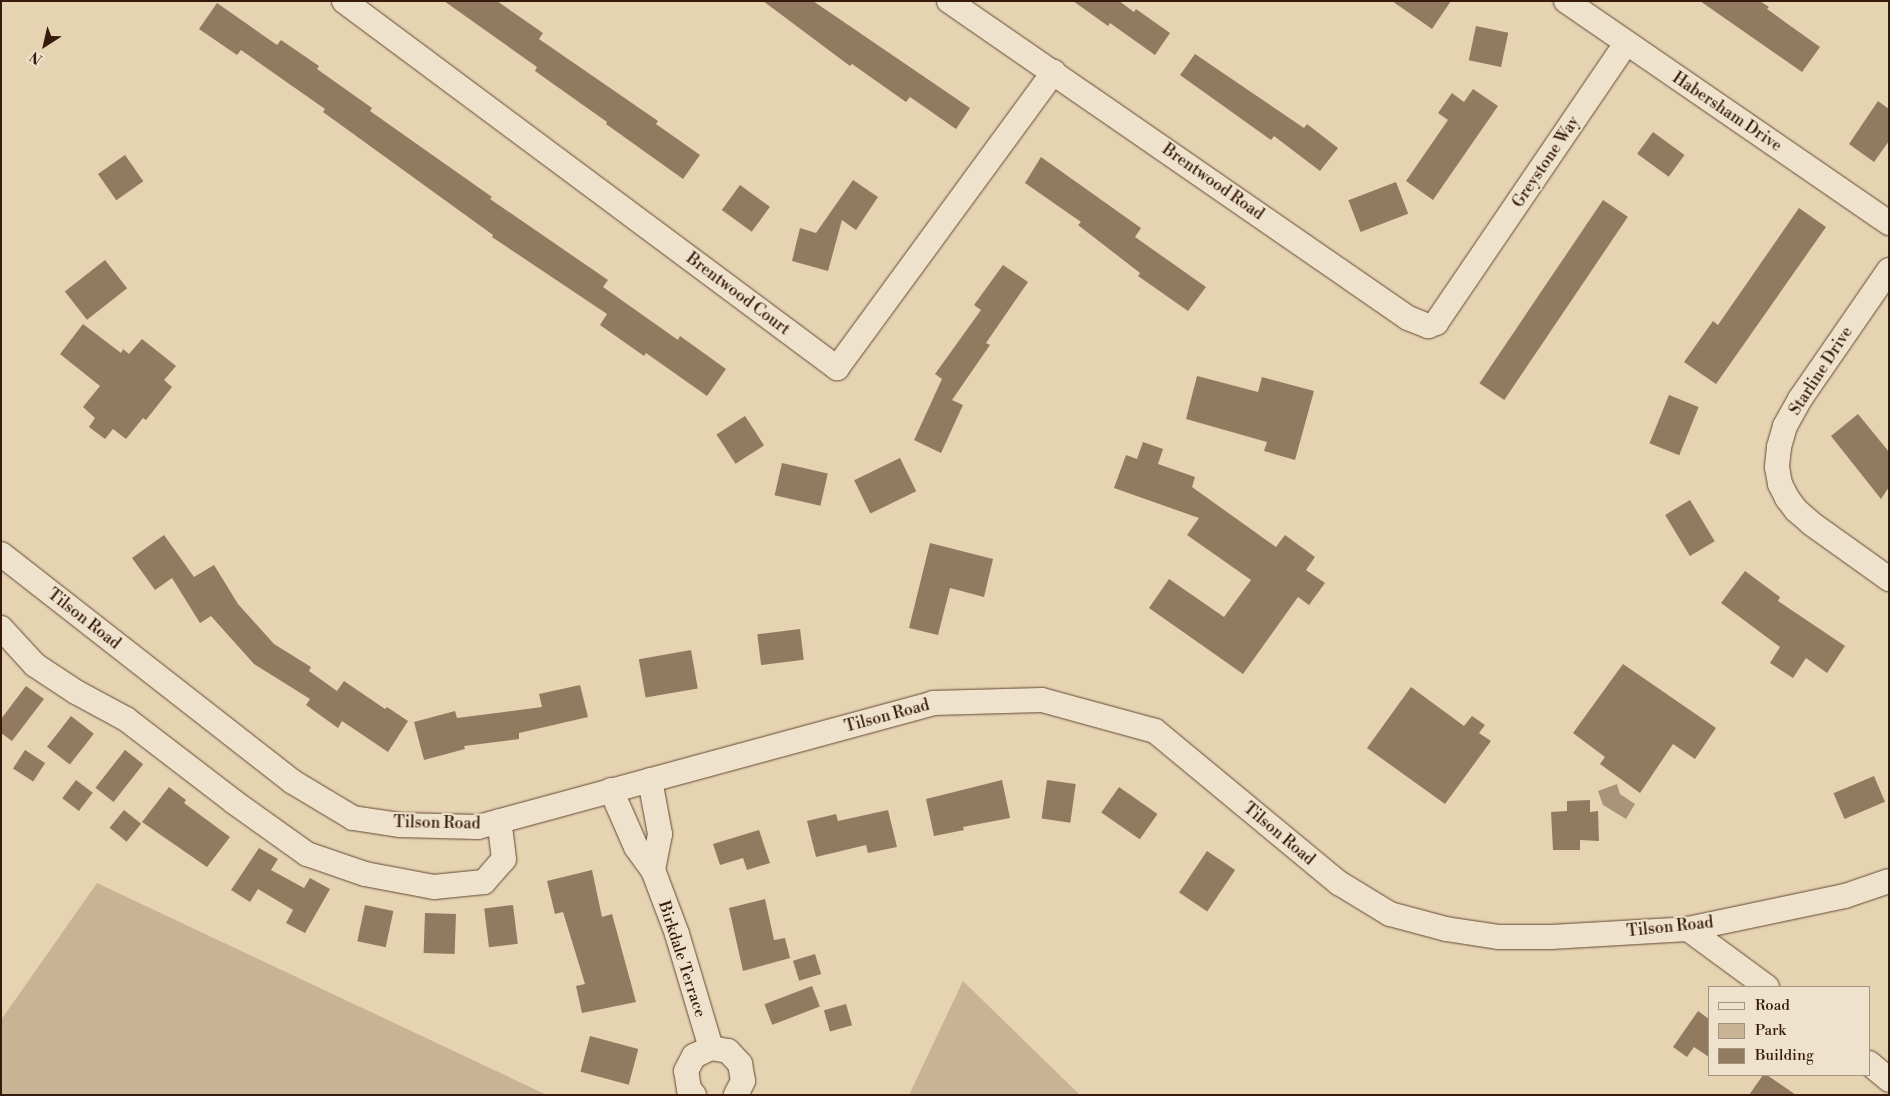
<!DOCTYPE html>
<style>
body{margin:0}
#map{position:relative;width:1890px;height:1096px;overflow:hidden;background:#e6d3b1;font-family:"Libre Bodoni",serif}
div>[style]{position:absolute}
.green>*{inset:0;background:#c8b495}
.water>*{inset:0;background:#aa9479}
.building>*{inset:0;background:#927a61;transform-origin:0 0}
.roads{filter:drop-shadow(0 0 1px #634834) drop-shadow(0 0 1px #634834)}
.minor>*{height:24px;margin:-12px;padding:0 12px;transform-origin:12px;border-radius:12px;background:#efe2cc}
span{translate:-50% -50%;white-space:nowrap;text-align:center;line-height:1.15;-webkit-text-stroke:4px #efe2cc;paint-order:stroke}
.street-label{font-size:16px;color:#371a0b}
.frame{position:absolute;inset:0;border:2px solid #371a0b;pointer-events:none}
.legend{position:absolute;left:1708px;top:986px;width:162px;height:90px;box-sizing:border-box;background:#efe2cc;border:1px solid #a5927f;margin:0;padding:6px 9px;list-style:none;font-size:15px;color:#371a0b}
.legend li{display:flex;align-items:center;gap:10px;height:25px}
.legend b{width:25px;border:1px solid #a5927f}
.north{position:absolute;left:20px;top:20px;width:50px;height:50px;-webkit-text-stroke:4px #efe2cc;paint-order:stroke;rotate:215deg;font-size:14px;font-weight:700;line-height:20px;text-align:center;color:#371a0b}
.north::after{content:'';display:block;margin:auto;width:18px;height:22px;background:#371a0b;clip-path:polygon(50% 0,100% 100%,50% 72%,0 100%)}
</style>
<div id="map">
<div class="green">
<i style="clip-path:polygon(97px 883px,547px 1095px,1px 1095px,1px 1020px)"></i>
<i style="clip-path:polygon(963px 981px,1080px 1095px,909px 1095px)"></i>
</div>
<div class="water">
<i style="clip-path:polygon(1617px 784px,1620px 794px,1635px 804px,1626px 819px,1603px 805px,1598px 791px)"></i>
</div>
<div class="building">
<i style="clip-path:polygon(444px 1px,497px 1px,543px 33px,539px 39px,658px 121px,656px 124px,700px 155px,683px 179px,606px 124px,607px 122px,535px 71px,537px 67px)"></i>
<i style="clip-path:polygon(763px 1px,813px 1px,970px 108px,956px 129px,910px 97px,906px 102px,852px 64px,850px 66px)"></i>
<i style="clip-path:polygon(1073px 1px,1119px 1px,1134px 12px,1136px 9px,1170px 33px,1155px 55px,1110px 23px,1108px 26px)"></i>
<i style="clip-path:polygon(1392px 1px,1451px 1px,1432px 29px)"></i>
<i style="clip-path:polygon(1700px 1px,1760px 1px,1769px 7px,1767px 9px,1820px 47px,1802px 72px)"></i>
<i style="clip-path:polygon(217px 3px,277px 45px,281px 40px,319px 66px,317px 69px,372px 108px,370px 111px,492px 197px,490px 199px,608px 280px,603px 287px,678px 340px,680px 336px,726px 369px,707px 396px,646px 353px,644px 356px,600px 325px,607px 314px,492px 237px,493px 235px,323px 112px,325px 109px,241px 50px,237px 55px,199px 29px)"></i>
<i style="left:1476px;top:26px;width:33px;height:35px;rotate:12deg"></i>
<i style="clip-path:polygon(1195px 54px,1304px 128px,1307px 124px,1338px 148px,1320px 171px,1274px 136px,1271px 140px,1180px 75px)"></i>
<i style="clip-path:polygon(1473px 89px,1498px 106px,1433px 200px,1406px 181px,1448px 120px,1438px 113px,1452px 93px,1464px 102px)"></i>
<i style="clip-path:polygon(1878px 101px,1889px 109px,1889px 141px,1874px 162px,1849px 144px)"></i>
<i style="left:1653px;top:132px;width:39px;height:27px;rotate:36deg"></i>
<i style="left:125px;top:155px;width:32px;height:33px;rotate:55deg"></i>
<i style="clip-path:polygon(1041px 157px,1141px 228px,1135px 237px,1206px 287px,1188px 311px,1138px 276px,1140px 273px,1078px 225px,1081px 222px,1025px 183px)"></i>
<i style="clip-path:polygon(853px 180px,878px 197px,856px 230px,842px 220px,828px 271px,792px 261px,800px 228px,816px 233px)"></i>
<i style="left:1396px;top:182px;width:34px;height:51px;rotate:69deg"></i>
<i style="left:740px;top:185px;width:37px;height:31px;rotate:36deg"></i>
<i style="left:1603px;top:200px;width:30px;height:221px;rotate:34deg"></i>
<i style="clip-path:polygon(1799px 208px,1826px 227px,1716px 384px,1684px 362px,1713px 321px,1718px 325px)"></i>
<i style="left:105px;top:260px;width:36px;height:51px;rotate:52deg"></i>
<i style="clip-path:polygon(1003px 265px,1028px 282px,986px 343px,990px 345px,952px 400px,963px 405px,941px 453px,914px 440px,942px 379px,935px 374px,981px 310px,974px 305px)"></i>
<i style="clip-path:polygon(83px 324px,121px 353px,123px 349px,129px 354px,142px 339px,176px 366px,164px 380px,172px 387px,146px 420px,143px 418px,126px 439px,113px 429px,105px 439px,89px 427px,95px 418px,83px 407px,100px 386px,60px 354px)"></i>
<i style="clip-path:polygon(1197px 376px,1258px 392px,1262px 377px,1314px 391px,1295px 460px,1264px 451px,1267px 442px,1186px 419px)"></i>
<i style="left:1669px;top:395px;width:32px;height:52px;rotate:22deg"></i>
<i style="clip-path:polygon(1858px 414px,1889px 452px,1889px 487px,1881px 499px,1831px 436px)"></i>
<i style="left:745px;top:416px;width:35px;height:34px;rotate:57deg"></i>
<i style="clip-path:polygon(1143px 442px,1163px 449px,1158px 464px,1195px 477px,1192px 487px,1276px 547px,1285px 535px,1315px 557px,1306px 570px,1325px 583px,1309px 605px,1298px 597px,1243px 674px,1149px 608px,1169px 579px,1224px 617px,1251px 580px,1187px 535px,1199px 518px,1114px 488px,1126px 455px,1137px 459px)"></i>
<i style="left:900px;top:458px;width:37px;height:51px;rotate:64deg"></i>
<i style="left:782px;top:463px;width:47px;height:33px;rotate:13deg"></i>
<i style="left:1690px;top:500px;width:48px;height:29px;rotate:59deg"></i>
<i style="clip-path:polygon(164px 535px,194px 577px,214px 565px,238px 604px,274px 644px,311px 667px,309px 671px,337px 691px,344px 681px,385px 709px,387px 707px,408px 721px,388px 752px,342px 721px,338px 728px,306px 705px,310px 699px,254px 664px,211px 616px,200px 623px,172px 578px,155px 590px,132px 558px)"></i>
<i style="clip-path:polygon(930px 543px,993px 559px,984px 597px,950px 588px,938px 635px,909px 628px)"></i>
<i style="clip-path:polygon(1745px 571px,1780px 597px,1778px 601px,1845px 646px,1827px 673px,1806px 658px,1793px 678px,1770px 663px,1780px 647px,1721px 603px)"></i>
<i style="left:800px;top:629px;width:31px;height:43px;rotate:83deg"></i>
<i style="left:691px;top:650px;width:39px;height:53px;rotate:80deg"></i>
<i style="clip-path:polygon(1623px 664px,1716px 728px,1695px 759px,1673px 744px,1640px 793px,1600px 764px,1605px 757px,1573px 733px)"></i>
<i style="clip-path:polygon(580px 685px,588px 717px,519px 733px,519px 739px,464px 746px,465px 749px,424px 760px,414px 722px,455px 711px,457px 718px,542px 707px,539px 694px)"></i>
<i style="clip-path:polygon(26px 686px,44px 699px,12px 741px,1px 733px,1px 719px)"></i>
<i style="clip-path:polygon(1411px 687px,1464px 726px,1472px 716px,1485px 725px,1479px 733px,1491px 741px,1445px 804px,1367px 748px)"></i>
<i style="left:71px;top:716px;width:29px;height:39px;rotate:38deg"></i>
<i style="left:25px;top:750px;width:24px;height:22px;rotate:33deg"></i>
<i style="left:125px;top:750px;width:23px;height:48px;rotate:38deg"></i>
<i style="left:1874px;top:776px;width:28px;height:44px;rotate:67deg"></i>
<i style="left:76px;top:780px;width:21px;height:23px;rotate:37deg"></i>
<i style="clip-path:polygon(1002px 780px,1010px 818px,963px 827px,964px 830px,934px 836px,926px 799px)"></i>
<i style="left:1047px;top:780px;width:29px;height:39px;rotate:8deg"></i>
<i style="clip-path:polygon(169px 787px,186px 800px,184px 803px,230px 837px,207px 867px,142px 822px)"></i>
<i style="left:1119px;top:787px;width:47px;height:31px;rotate:35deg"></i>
<i style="clip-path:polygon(1590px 800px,1590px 812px,1598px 811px,1599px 841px,1580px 840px,1580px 850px,1553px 850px,1551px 812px,1567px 811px,1567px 801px)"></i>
<i style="left:124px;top:810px;width:22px;height:23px;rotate:39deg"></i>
<i style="clip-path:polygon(888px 810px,897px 847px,868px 853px,866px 845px,816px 857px,807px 821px,836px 814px,838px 821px)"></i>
<i style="clip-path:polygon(759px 830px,770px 863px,747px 870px,743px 858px,720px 865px,713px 844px)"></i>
<i style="clip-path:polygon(259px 848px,278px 859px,271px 870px,304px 888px,310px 878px,330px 889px,305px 933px,286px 923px,293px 910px,258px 889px,250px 902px,231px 890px)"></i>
<i style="left:1207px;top:851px;width:34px;height:50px;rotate:34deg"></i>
<i style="clip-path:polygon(592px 870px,602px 917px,612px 914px,636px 1002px,582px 1013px,576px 986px,585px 984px,563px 912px,555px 914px,547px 881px)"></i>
<i style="clip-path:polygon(765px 899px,774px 940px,785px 938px,790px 958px,743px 971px,729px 908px)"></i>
<i style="left:365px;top:905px;width:29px;height:37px;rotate:12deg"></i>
<i style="left:513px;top:905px;width:39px;height:29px;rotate:83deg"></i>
<i style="left:425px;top:913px;width:31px;height:40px;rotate:2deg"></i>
<i style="left:815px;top:954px;width:21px;height:23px;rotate:73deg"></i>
<i style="left:812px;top:986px;width:22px;height:51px;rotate:69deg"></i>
<i style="left:846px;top:1004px;width:22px;height:23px;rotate:74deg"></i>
<i style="clip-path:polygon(1698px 1011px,1709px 1019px,1709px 1057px,1694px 1047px,1687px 1057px,1673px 1047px)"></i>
<i style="left:590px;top:1036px;width:50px;height:37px;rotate:15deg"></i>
<i style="clip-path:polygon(1763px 1075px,1767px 1075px,1796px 1095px,1749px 1095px)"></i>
</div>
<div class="roads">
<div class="minor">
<i style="left:344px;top:1px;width:615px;rotate:36.66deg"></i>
<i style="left:837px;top:368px;width:367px;rotate:-53.8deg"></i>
<i style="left:949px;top:1px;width:558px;rotate:34.63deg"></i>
<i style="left:1408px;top:318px;width:22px;rotate:22deg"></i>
<i style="left:1428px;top:326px;width:9px;rotate:-21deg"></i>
<i style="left:1436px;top:323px;width:338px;rotate:-55.8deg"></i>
<i style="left:1566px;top:1px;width:392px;rotate:34.5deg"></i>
<i style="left:1889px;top:270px;width:157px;rotate:124.6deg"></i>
<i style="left:1800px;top:399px;width:31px;rotate:119deg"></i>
<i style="left:1785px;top:426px;width:22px;rotate:106deg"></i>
<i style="left:1779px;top:447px;width:20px;rotate:96deg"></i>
<i style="left:1777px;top:467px;width:17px;rotate:80deg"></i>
<i style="left:1780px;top:484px;width:16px;rotate:63deg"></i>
<i style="left:1787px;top:498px;width:15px;rotate:53deg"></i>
<i style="left:1796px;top:510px;width:21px;rotate:41deg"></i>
<i style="left:1812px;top:524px;width:95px;rotate:35.5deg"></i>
<i style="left:1px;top:554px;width:370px;rotate:38deg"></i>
<i style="left:293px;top:782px;width:70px;rotate:31deg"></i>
<i style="left:353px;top:818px;width:48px;rotate:8.5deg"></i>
<i style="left:400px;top:825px;width:78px;rotate:1.5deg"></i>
<i style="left:478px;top:827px;width:472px;rotate:-15.2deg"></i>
<i style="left:933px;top:703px;width:109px;rotate:-1.6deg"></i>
<i style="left:1042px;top:700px;width:117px;rotate:15.3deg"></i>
<i style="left:1155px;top:731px;width:239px;rotate:39.6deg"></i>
<i style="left:1339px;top:883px;width:60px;rotate:31.3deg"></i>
<i style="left:1390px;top:914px;width:58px;rotate:15deg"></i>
<i style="left:1446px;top:929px;width:54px;rotate:8.6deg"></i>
<i style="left:1499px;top:937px;width:52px"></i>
<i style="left:1551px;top:937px;width:137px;rotate:-3.3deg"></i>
<i style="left:1688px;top:929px;width:160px;rotate:-11.9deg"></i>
<i style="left:1845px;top:896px;width:46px;rotate:-18.8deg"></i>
<i style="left:1px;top:628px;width:50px;rotate:47.4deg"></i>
<i style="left:35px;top:665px;width:49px;rotate:33.4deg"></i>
<i style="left:76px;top:692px;width:57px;rotate:28.4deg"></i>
<i style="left:126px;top:719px;width:136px;rotate:37.5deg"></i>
<i style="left:234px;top:802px;width:90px;rotate:35.5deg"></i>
<i style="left:307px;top:854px;width:61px;rotate:19deg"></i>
<i style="left:365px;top:874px;width:70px;rotate:10.7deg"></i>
<i style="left:434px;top:887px;width:50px;rotate:-5.7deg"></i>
<i style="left:484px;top:882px;width:30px;rotate:-49deg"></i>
<i style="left:504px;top:859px;width:38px;rotate:-97deg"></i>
<i style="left:650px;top:780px;width:55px;rotate:79.5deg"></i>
<i style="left:660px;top:834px;width:37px;rotate:101deg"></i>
<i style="left:611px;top:790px;width:62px;rotate:66.3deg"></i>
<i style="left:636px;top:847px;width:29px;rotate:54deg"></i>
<i style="left:653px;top:870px;width:68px;rotate:69.4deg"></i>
<i style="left:677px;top:934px;width:119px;rotate:73.4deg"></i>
<i style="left:1688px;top:929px;width:98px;rotate:36.3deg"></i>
<i style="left:1869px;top:1063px;width:26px;rotate:40deg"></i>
<i style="left:694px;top:1095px;width:8px;rotate:-130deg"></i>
<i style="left:689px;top:1089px;width:18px;rotate:-99deg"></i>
<i style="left:686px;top:1071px;width:17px;rotate:-62deg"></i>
<i style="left:694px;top:1056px;width:19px;rotate:-25deg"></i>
<i style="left:711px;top:1048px;width:17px;rotate:10deg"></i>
<i style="left:728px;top:1051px;width:18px;rotate:47deg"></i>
<i style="left:740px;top:1064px;width:17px;rotate:80deg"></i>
<i style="left:743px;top:1081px;width:16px;rotate:117deg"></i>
</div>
</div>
<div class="street-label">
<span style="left:1727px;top:112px;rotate:34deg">Habersham Drive</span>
<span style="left:1546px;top:162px;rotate:-56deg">Greystone Way</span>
<span style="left:1213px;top:182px;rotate:35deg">Brentwood Road</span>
<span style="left:738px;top:294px;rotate:37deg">Brentwood Court</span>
<span style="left:1821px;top:371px;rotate:-57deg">Starline Drive</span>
<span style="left:84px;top:619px;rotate:38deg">Tilson Road</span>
<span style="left:887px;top:716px;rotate:-15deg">Tilson Road</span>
<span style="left:437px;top:823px;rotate:1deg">Tilson Road</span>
<span style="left:1279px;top:834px;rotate:40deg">Tilson Road</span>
<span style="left:1670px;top:927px;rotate:-6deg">Tilson Road</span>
<span style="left:682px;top:959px;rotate:72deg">Birkdale Terrace</span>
</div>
<div class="frame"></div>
<ul class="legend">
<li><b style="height:6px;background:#efe2cc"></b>Road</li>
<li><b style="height:14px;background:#c8b495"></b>Park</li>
<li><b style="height:14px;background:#927a61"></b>Building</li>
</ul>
<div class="north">N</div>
</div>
